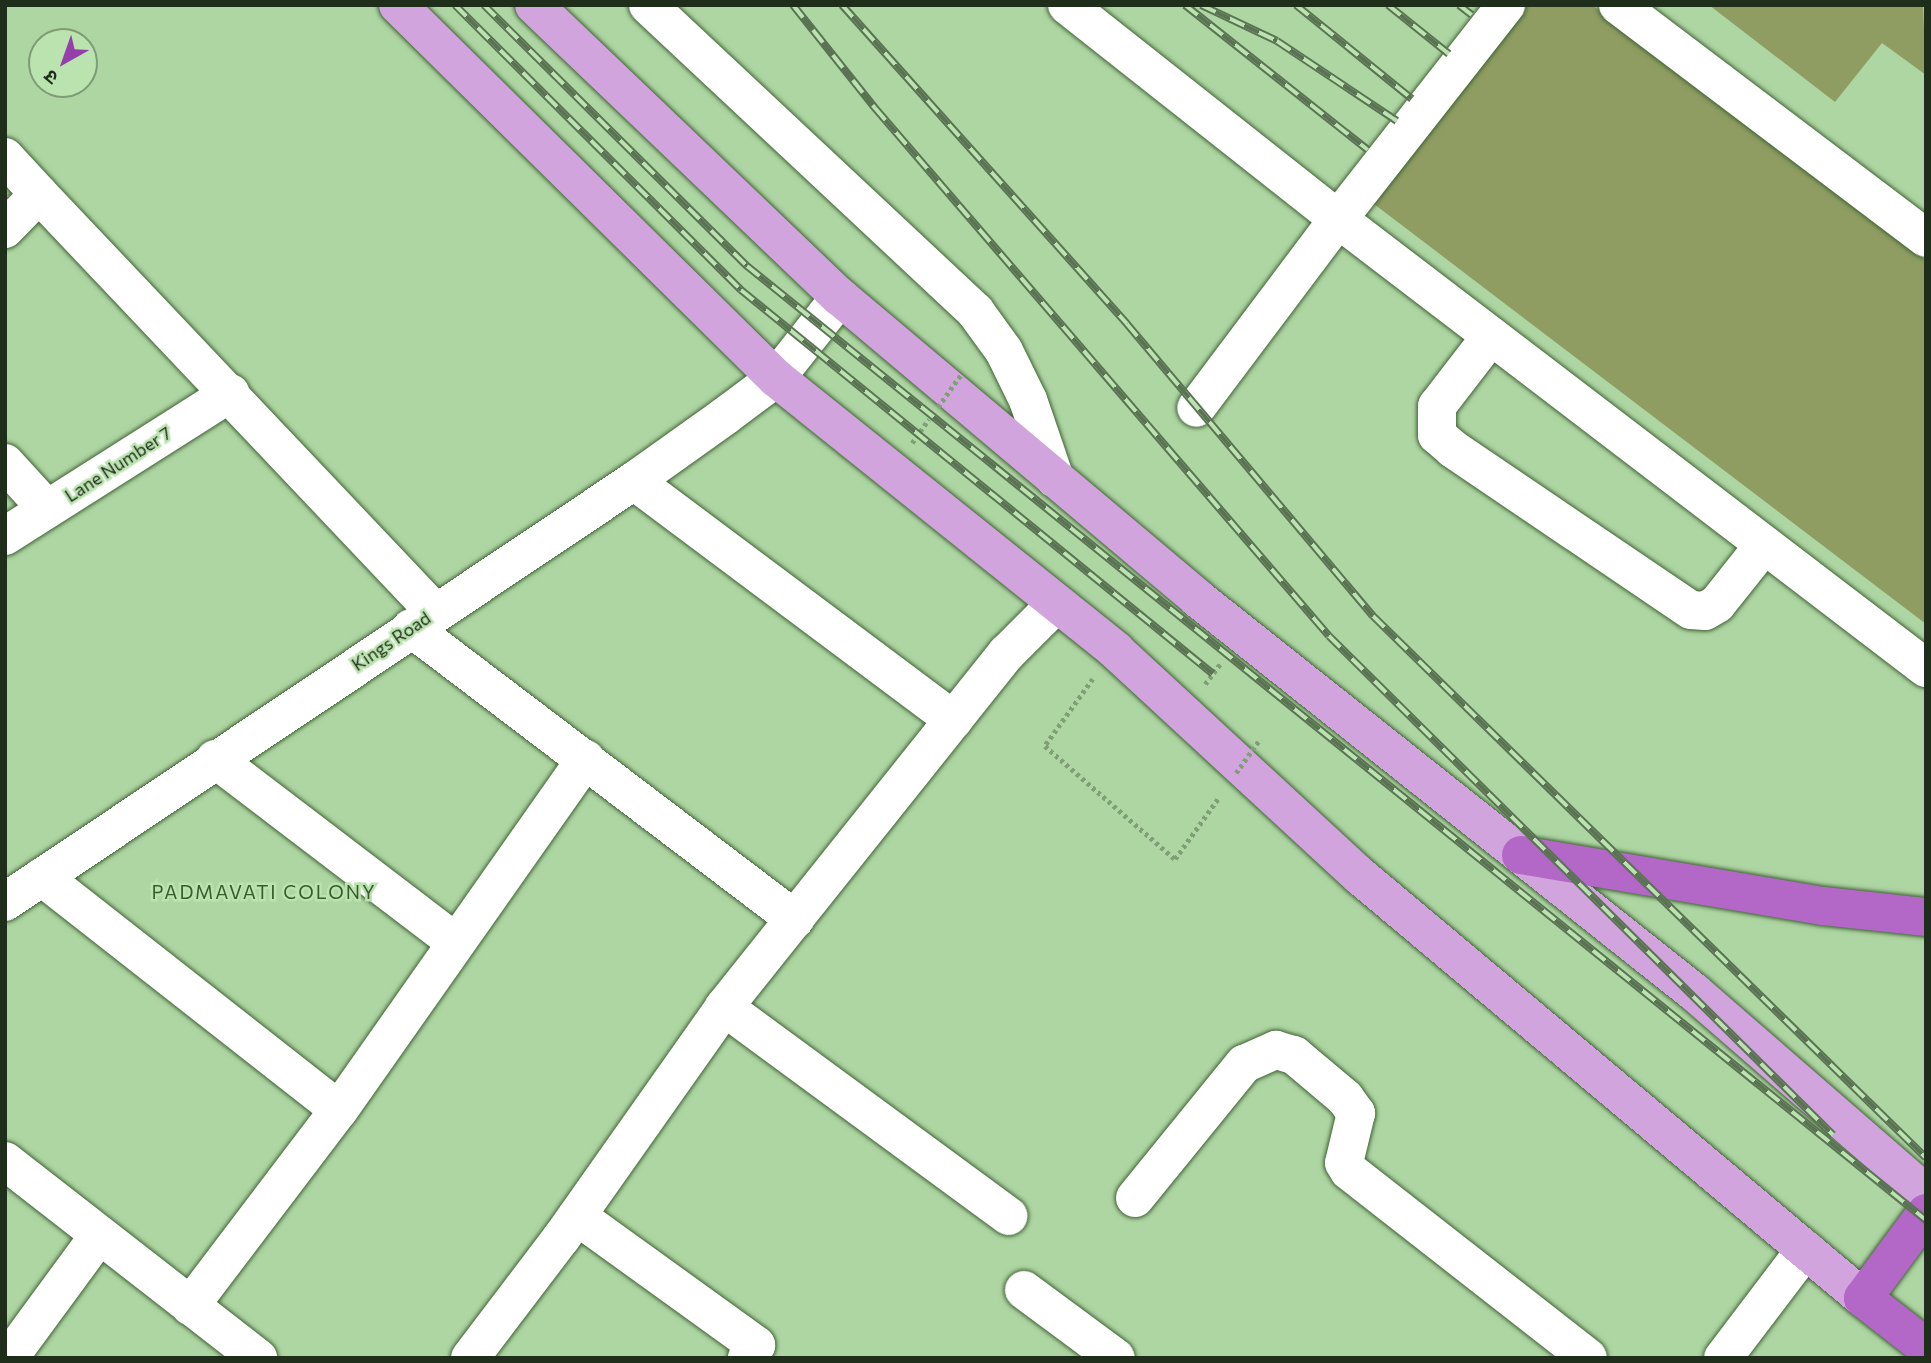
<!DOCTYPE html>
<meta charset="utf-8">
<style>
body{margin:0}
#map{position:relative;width:1931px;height:1363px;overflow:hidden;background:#aed6a3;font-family:Commissioner,"Noto Sans Devanagari",sans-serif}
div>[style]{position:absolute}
.building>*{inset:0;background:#8f9d62}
.path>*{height:4.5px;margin-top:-2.25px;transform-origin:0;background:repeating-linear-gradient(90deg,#809f77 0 3.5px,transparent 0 7px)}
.roads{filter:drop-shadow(0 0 2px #406335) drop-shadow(0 0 2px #406335)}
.minor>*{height:38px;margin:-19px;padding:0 19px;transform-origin:19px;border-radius:19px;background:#fff}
.major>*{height:38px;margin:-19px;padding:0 19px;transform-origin:19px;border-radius:19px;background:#d1a4dd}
.highway>*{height:38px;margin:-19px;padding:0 19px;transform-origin:19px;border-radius:19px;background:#b367c7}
.rail>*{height:8px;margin-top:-4px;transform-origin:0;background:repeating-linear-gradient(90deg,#bbe3b0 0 16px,#5a7453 0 32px);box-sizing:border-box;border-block:2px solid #5a7453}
.path-bridge>*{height:4.5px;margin-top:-2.25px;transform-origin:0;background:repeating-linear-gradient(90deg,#809f77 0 3.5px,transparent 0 7px)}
span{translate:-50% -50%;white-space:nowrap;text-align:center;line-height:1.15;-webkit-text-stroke:5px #bbe3b0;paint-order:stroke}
.street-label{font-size:18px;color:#1f2e1a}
.neighbourhood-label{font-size:19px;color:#395c2f;letter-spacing:2px}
.frame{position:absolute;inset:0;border:7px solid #1f2e1a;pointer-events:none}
.north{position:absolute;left:28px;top:28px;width:70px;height:70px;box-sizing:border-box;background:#bbe3b0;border:2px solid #7d9b74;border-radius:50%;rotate:220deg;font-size:19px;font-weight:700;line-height:28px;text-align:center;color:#1f2e1a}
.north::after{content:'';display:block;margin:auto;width:24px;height:32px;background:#963fac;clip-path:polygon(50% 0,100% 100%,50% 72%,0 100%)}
</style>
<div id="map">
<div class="building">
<i style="clip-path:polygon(1528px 5px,1592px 5px,1926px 261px,1926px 624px,1374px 204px)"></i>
<i style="clip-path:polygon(1709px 5px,1923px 5px,1926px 75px,1882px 43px,1835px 102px)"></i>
</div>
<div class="path">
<i style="left:912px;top:443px;width:29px;rotate:-55deg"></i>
<i style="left:1093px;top:679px;width:82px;rotate:125.6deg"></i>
<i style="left:1045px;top:746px;width:172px;rotate:41deg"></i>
<i style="left:1175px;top:859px;width:76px;rotate:-54.6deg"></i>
<i style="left:1205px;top:684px;width:26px;rotate:-53deg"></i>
</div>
<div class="roads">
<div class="minor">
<i style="left:648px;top:5px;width:448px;rotate:43.1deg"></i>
<i style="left:975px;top:311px;width:49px;rotate:54.1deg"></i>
<i style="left:1004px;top:351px;width:55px;rotate:63.9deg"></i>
<i style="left:1028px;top:400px;width:83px;rotate:71.1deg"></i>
<i style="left:1067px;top:5px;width:345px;rotate:38.3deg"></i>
<i style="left:1338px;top:219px;width:236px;rotate:126.9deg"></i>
<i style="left:1506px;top:5px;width:272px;rotate:128.1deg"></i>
<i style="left:1338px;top:219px;width:740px;rotate:37.37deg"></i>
<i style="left:1618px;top:5px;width:386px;rotate:37.1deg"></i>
<i style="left:5px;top:157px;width:50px;rotate:47.4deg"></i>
<i style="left:39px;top:194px;width:49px;rotate:134.2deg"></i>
<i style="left:39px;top:194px;width:574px;rotate:46.55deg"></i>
<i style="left:1491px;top:336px;width:88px;rotate:127.6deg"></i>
<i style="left:1437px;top:406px;width:29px;rotate:90deg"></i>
<i style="left:1437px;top:435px;width:21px;rotate:41deg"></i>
<i style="left:1453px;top:449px;width:287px;rotate:34.1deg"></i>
<i style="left:1691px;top:610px;width:14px;rotate:4deg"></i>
<i style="left:1705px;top:611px;width:14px;rotate:-30deg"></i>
<i style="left:1717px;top:604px;width:75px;rotate:-51.5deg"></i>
<i style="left:5px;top:463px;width:62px;rotate:47.6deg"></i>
<i style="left:634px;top:481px;width:399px;rotate:36.8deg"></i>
<i style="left:5px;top:536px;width:267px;rotate:-32.4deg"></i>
<i style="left:411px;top:628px;width:482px;rotate:37.2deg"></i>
<i style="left:215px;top:759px;width:300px;rotate:37.3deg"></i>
<i style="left:42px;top:877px;width:377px;rotate:38.1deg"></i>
<i style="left:5px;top:902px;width:757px;rotate:-33.8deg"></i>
<i style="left:634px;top:481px;width:112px;rotate:-35.5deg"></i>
<i style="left:725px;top:416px;width:64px;rotate:-36.7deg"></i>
<i style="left:776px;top:378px;width:103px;rotate:-51.7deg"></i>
<i style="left:724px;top:1007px;width:353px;rotate:36.3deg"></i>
<i style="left:5px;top:1161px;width:321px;rotate:37.9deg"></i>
<i style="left:1135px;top:1198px;width:173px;rotate:-50.9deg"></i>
<i style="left:1244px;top:1064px;width:35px;rotate:-24deg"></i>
<i style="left:1276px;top:1050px;width:19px;rotate:16deg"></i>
<i style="left:1294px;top:1055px;width:67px;rotate:40.1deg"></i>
<i style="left:1345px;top:1098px;width:19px;rotate:54deg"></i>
<i style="left:1356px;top:1113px;width:51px;rotate:103.5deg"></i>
<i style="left:1344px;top:1163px;width:9px;rotate:58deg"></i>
<i style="left:1349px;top:1171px;width:303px;rotate:38deg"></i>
<i style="left:577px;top:1216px;width:221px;rotate:35.8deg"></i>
<i style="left:756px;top:1345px;width:16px;rotate:125deg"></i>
<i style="left:1024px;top:1290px;width:114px;rotate:36.5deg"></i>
<i style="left:190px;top:1306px;width:246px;rotate:-52.8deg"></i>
<i style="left:339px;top:1110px;width:429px;rotate:-54.9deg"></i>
<i style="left:9px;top:1358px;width:150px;rotate:-53.7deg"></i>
<i style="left:470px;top:1358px;width:152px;rotate:-52.8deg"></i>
<i style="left:562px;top:1237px;width:281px;rotate:-54.8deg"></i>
<i style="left:724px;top:1007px;width:453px;rotate:-51.4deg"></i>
<i style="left:1007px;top:653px;width:69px;rotate:-45deg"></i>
<i style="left:1723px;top:1358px;width:136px;rotate:-52.8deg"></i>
</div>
<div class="major">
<i style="left:398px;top:5px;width:531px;rotate:44.62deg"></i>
<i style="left:776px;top:378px;width:435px;rotate:38.7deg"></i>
<i style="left:1115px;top:650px;width:333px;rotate:42.7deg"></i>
<i style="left:1360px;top:876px;width:657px;rotate:40deg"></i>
<i style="left:534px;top:5px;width:423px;rotate:43.7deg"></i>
<i style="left:840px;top:297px;width:467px;rotate:40.1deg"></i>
<i style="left:1197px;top:598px;width:634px;rotate:38.41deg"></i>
<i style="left:1694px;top:992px;width:308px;rotate:41deg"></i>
</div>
<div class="highway">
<i style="left:1521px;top:855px;width:306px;rotate:9.6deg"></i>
<i style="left:1823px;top:906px;width:104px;rotate:6.1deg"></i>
<i style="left:1926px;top:1213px;width:106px;rotate:126.5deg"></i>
<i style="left:1863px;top:1298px;width:80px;rotate:37.9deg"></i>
</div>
</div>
<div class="rail">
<i style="left:455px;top:5px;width:404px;rotate:44.9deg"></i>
<i style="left:741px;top:290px;width:608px;rotate:39.13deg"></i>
<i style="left:484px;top:5px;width:371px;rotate:44.8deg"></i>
<i style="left:747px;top:266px;width:1517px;rotate:38.98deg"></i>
<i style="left:793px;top:5px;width:132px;rotate:51.5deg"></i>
<i style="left:875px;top:108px;width:696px;rotate:49.31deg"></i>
<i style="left:1329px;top:636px;width:709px;rotate:44.71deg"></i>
<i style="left:842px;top:5px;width:428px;rotate:48.2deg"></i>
<i style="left:1127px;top:324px;width:382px;rotate:49.9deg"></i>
<i style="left:1373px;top:616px;width:774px;rotate:44.42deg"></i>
<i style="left:1185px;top:5px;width:233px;rotate:38.4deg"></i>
<i style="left:1201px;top:5px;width:84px;rotate:25.3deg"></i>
<i style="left:1277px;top:41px;width:144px;rotate:33.7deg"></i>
<i style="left:1296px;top:5px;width:149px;rotate:39deg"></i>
<i style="left:1388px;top:5px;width:78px;rotate:38.8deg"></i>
<i style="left:1459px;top:5px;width:16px;rotate:38deg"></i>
</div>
<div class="path-bridge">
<i style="left:938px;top:407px;width:42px;rotate:-54.8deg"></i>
<i style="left:1236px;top:773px;width:42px;rotate:-54.8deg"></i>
</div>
<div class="street-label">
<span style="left:118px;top:464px;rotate:-33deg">Lane Number 7</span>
<span style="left:391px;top:641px;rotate:-34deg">Kings Road</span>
</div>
<div class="neighbourhood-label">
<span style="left:264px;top:892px">PADMAVATI COLONY</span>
</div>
<div class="frame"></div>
<div class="north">उ</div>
</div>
